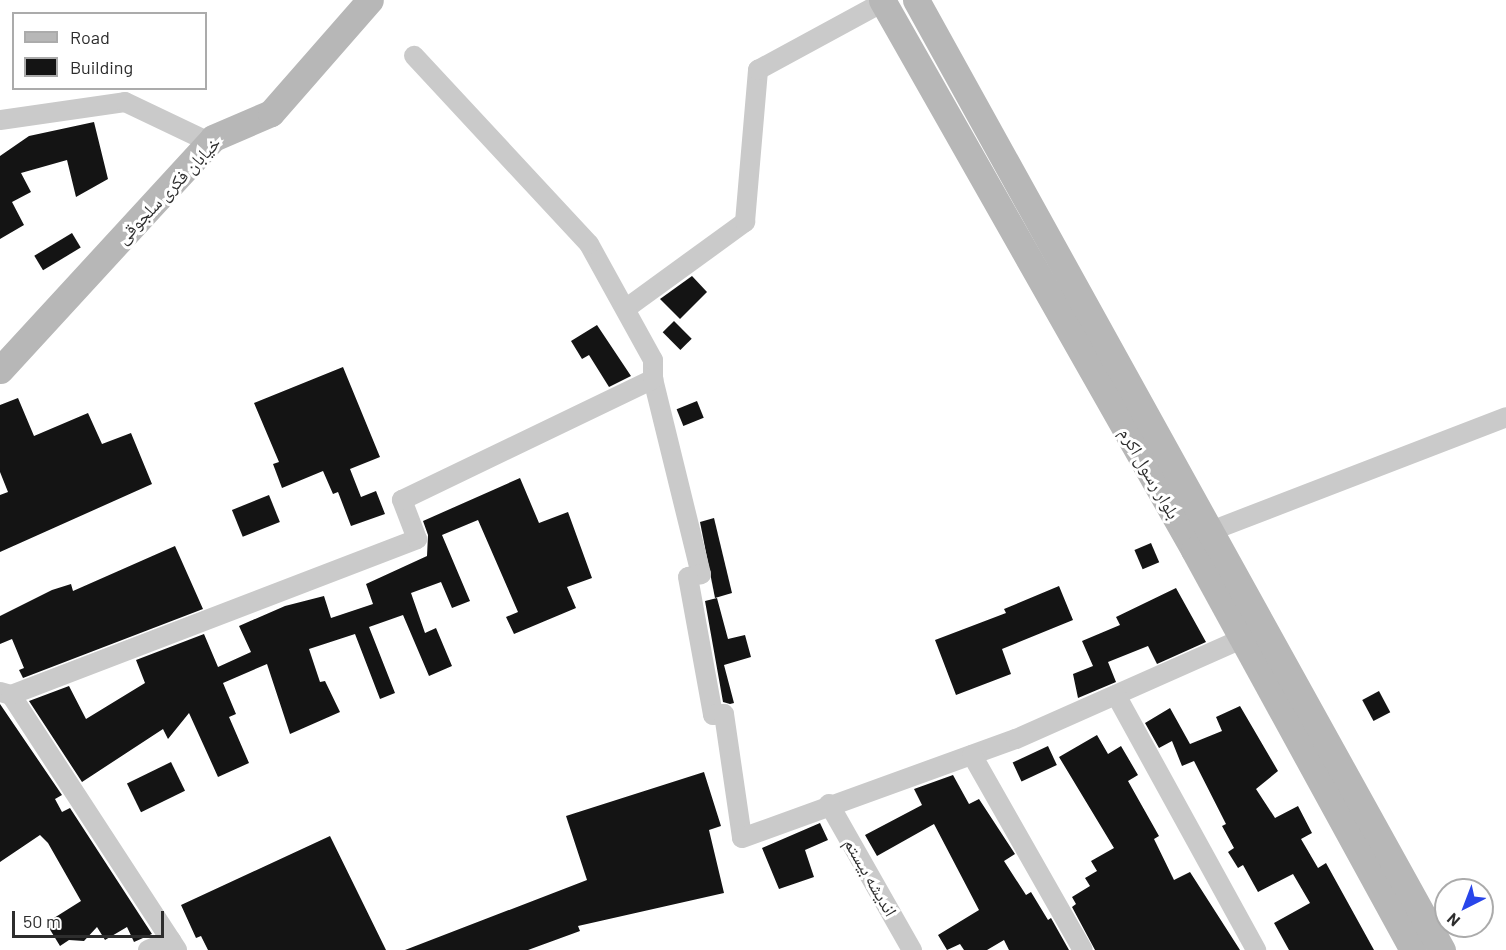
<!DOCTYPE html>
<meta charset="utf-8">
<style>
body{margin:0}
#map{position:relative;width:1506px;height:950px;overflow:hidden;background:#fff;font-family:Barlow,"Noto Naskh Arabic",sans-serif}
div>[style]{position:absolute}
.building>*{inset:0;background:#141414;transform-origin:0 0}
.street>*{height:20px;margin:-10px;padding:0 10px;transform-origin:10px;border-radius:10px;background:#cacaca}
.secondary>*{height:27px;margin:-13.5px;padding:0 13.5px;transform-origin:13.5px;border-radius:13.5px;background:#b7b7b7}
span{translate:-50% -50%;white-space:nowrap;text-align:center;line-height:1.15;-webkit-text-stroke:6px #fff;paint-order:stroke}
.street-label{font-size:18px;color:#2d2d2d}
.legend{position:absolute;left:12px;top:12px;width:195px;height:78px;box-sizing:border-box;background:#fff;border:2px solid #ababab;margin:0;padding:8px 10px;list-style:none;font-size:18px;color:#2d2d2d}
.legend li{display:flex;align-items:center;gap:12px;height:30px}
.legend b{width:30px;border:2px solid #ababab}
.north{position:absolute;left:1434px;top:878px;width:60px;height:60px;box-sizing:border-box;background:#fff;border:2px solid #ababab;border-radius:50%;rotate:222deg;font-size:16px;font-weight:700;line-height:24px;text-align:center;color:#2d2d2d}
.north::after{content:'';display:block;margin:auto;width:21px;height:27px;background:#2845ea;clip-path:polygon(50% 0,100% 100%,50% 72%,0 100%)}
.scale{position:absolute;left:12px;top:911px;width:152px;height:27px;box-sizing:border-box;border:3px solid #2d2d2d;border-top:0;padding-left:8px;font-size:18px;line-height:21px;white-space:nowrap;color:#2d2d2d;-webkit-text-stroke:4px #fff;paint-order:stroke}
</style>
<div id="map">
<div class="building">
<i style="clip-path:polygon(94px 122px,108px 179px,76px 197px,67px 160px,21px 173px,31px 192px,12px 202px,24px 225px,0 239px,0 156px,29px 136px)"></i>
<i style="left:72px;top:233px;width:17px;height:44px;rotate:59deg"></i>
<i style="clip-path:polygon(692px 276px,707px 292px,680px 319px,660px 299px)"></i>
<i style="left:674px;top:321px;width:25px;height:16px;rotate:45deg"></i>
<i style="clip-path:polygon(597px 325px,631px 376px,609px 387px,589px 355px,582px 359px,571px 341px)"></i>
<i style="clip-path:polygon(343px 367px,380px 457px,350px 469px,361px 497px,376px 491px,385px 514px,351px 526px,338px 492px,333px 494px,323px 471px,282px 488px,273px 464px,279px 462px,254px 403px)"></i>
<i style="clip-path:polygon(18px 398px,34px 436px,88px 413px,102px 444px,131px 433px,152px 484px,0 552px,0 495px,8px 492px,0 472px,0 405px)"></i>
<i style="left:697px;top:401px;width:18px;height:22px;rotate:68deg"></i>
<i style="clip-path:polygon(520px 478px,539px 523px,568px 512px,592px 578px,567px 587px,576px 608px,514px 634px,506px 617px,518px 612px,478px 520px,442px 535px,470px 601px,452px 608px,441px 582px,411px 593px,425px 633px,436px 628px,452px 666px,429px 676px,403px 615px,369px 627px,395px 693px,380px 699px,355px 634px,309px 649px,320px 682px,325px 681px,340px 712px,290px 734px,267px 664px,223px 683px,236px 714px,229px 717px,249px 763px,218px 777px,189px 713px,168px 739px,163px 729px,82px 782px,29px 701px,69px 686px,86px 719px,145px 683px,136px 660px,204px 634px,218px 667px,251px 652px,239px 626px,285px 606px,324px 596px,331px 618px,373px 604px,366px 584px,427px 556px,428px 535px,423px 521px)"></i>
<i style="left:269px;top:495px;width:29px;height:40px;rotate:68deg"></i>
<i style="clip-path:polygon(714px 518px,732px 593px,715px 598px,700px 522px)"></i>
<i style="left:1151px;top:543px;width:21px;height:18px;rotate:67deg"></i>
<i style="clip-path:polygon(175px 546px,203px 609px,23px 678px,19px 670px,24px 668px,12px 639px,0 644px,0 616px,52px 590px,71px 584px,73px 591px)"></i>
<i style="clip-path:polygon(1059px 586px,1073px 620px,1002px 649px,1011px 674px,956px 695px,935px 640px,1006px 613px,1004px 609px)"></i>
<i style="clip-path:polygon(1176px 588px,1206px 642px,1157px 664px,1148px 646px,1108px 662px,1116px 682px,1078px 698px,1073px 674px,1093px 666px,1082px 641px,1120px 625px,1116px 617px)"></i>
<i style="clip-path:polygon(717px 598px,728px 639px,745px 635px,751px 657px,724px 665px,734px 703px,730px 704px,723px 702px,705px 601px)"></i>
<i style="left:1379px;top:691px;width:24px;height:19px;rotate:62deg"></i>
<i style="clip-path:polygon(0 704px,62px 795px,55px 799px,62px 812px,70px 808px,152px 934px,134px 942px,127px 927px,105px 940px,97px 927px,84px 941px,69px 940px,60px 946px,46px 923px,81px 901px,48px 843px,40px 835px,0 862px)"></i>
<i style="clip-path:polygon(1240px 706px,1278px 771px,1256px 789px,1275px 818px,1298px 806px,1312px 833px,1301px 839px,1318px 868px,1326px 863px,1374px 950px,1289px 950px,1274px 923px,1310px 903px,1293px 874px,1258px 892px,1243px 865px,1238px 868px,1228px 852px,1234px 848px,1222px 826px,1226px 824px,1194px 761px,1182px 766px,1172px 741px,1159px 748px,1145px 723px,1170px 708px,1190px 744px,1222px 731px,1216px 717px)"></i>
<i style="clip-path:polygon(1097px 735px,1108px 754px,1121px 746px,1138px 775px,1128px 781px,1159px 836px,1154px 839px,1174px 880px,1190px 872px,1240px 950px,1095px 950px,1072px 907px,1076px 904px,1072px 897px,1090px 886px,1085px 878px,1097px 871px,1091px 861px,1114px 848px,1059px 757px)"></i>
<i style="left:1048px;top:746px;width:21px;height:39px;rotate:65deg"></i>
<i style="left:171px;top:762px;width:32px;height:49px;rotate:64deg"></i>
<i style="clip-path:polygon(704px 772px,721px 826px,709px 830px,724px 893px,578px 926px,580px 931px,528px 950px,405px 950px,587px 880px,566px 816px)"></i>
<i style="clip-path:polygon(953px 775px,969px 804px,979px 799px,1015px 854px,1004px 861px,1026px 895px,1031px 892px,1048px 920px,1051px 918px,1069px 950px,1009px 950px,1004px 940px,987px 950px,964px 950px,960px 944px,947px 950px,938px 935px,979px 910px,934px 824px,877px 856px,865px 835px,922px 805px,914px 789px)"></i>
<i style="clip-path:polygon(820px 823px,828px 840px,805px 850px,814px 877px,779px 889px,762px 848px)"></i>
<i style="clip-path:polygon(330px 836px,386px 950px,208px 950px,201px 936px,196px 938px,181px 905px)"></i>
</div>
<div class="street">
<i style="left:0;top:120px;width:126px;rotate:-8.2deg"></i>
<i style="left:125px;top:102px;width:93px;rotate:25.5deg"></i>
<i style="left:628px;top:307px;width:145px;rotate:-36deg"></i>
<i style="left:745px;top:222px;width:153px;rotate:-85.1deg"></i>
<i style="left:758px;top:70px;width:142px;rotate:-28.5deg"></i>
<i style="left:653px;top:379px;width:201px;rotate:76.2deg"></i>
<i style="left:701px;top:574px;width:13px;rotate:167deg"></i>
<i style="left:688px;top:577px;width:140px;rotate:79.7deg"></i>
<i style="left:713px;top:715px;width:11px;rotate:-5deg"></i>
<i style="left:724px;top:714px;width:125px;rotate:81.7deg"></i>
<i style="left:742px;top:838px;width:291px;rotate:-19.9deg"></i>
<i style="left:1016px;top:739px;width:247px;rotate:-23.9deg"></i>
<i style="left:1211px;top:531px;width:316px;rotate:-21.1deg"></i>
<i style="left:0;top:692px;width:11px;rotate:15deg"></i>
<i style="left:11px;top:695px;width:304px;rotate:56.9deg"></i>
<i style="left:11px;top:695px;width:435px;rotate:-21deg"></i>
<i style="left:417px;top:539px;width:42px;rotate:-111deg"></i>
<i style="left:402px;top:500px;width:279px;rotate:-25.7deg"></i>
<i style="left:653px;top:379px;width:19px;rotate:-90deg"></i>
<i style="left:653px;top:360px;width:132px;rotate:-118.9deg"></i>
<i style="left:589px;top:244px;width:257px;rotate:-132.9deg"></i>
<i style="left:1116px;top:695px;width:291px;rotate:61.2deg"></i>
<i style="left:972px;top:755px;width:224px;rotate:60.4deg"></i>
<i style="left:829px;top:804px;width:168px;rotate:60.4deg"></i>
<i style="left:148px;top:950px;width:25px;rotate:-23deg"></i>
</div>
<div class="secondary">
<i style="left:882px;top:0;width:632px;rotate:60.43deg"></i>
<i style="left:1194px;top:550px;width:456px;rotate:61.3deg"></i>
<i style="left:916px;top:0;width:1086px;rotate:61.03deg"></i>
<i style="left:0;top:370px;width:315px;rotate:-47.4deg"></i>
<i style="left:213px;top:138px;width:63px;rotate:-23.3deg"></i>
<i style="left:271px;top:113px;width:150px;rotate:-48.8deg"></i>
</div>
<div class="street-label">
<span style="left:168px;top:190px;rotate:-46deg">خیابان فکری سلجوقی</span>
<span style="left:1150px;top:473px;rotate:60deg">بلوار رسول اکرم</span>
<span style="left:871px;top:877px;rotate:60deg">اندیشه بیستم</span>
</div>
<ul class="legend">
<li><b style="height:8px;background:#b7b7b7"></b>Road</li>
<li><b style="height:16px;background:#141414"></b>Building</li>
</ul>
<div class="north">N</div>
<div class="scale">50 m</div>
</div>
